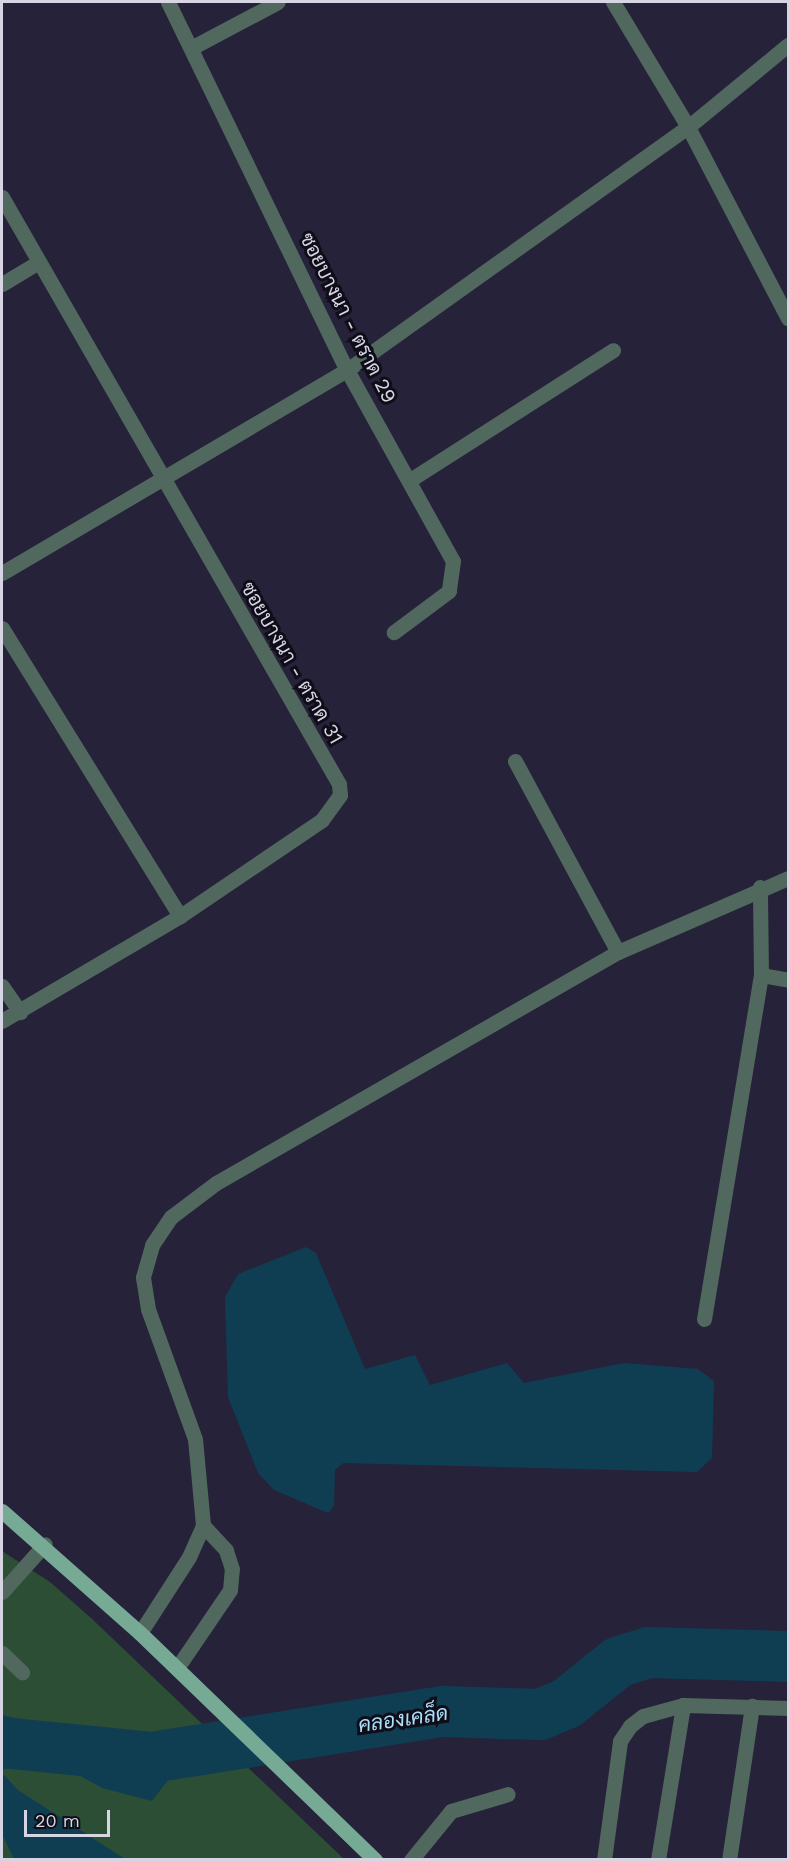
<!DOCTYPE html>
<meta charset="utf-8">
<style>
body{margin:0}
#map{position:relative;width:790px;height:1861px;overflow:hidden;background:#262239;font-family:"Work Sans",Sarabun,sans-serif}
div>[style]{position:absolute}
.green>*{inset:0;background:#2c4e35}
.water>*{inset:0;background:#0f3e53}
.river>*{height:51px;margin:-25.5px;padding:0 25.5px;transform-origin:25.5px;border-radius:25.5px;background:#0f3e53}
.lane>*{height:15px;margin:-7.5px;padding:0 7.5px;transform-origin:7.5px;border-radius:7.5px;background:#50685d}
.street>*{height:15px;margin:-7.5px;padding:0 7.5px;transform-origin:7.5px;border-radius:7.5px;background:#50685d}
.primary>*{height:15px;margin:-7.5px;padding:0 7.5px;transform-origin:7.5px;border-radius:7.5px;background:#76aa94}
span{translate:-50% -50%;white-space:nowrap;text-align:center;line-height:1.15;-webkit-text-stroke:6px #0f0d18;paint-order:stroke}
.street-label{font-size:20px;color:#d7d5e4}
.water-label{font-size:21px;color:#addef9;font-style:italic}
.frame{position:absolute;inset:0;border:3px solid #d7d5e4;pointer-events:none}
.scale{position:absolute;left:24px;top:1810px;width:86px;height:27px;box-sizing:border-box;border:3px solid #d7d5e4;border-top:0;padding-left:8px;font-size:18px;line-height:21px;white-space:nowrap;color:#d7d5e4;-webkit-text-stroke:4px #0f0d18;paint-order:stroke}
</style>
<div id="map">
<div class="green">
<i style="clip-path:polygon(2px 1551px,50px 1582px,91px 1618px,344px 1859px,2px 1859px)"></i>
</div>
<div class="water">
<i style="clip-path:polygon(306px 1247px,316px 1253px,365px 1369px,415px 1355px,430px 1385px,507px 1363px,524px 1383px,624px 1363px,698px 1369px,714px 1381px,712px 1458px,697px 1472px,343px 1463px,335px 1470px,334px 1506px,328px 1513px,274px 1490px,258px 1473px,228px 1397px,225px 1297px,238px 1274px)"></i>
<i style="clip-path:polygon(2px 1715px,132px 1745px,175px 1771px,152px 1801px,102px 1788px,44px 1756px,2px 1770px)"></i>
<i style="clip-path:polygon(2px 1773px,18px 1790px,125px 1859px,14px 1859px,2px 1834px)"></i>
</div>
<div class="river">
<i style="left:2px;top:1742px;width:150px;rotate:5.7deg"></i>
<i style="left:151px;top:1757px;width:295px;rotate:-9deg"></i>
<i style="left:442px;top:1711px;width:98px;rotate:1.8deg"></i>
<i style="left:540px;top:1714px;width:28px;rotate:-23deg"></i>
<i style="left:566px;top:1703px;width:65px;rotate:-38.8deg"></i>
<i style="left:617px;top:1662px;width:33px;rotate:-18deg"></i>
<i style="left:648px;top:1652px;width:140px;rotate:1.6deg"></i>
</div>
<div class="lane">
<i style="left:2px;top:284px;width:41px;rotate:-31deg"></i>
<i style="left:515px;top:761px;width:217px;rotate:61.7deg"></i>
<i style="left:2px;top:1592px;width:64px;rotate:-48.1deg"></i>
<i style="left:2px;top:1653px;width:28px;rotate:44deg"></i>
<i style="left:411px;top:1860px;width:63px;rotate:-50.8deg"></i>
<i style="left:451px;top:1811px;width:59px;rotate:-16.6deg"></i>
<i style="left:604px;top:1860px;width:120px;rotate:-82.3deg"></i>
<i style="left:620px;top:1741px;width:18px;rotate:-56deg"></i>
<i style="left:630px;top:1726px;width:16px;rotate:-38deg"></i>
<i style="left:643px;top:1716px;width:41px;rotate:-15.4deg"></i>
<i style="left:683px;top:1705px;width:105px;rotate:1.6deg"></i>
<i style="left:658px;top:1860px;width:157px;rotate:-80.8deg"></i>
<i style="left:729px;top:1860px;width:156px;rotate:-81.5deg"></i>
</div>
<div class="street">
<i style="left:168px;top:2px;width:409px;rotate:64.1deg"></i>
<i style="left:347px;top:370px;width:218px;rotate:61deg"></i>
<i style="left:453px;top:561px;width:30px;rotate:98deg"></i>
<i style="left:449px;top:591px;width:69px;rotate:143.3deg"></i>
<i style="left:613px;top:2px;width:146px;rotate:59deg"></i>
<i style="left:688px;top:127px;width:216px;rotate:62.4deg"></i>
<i style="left:191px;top:48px;width:98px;rotate:-27.9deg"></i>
<i style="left:2px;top:197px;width:677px;rotate:60.14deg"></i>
<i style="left:339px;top:784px;width:11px;rotate:85deg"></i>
<i style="left:340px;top:795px;width:31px;rotate:126deg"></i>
<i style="left:322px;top:820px;width:171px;rotate:145.9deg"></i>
<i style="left:180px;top:916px;width:207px;rotate:149.5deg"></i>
<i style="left:410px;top:480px;width:241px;rotate:-32.6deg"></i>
<i style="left:2px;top:573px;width:400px;rotate:-30.5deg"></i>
<i style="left:347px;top:370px;width:419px;rotate:-35.5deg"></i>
<i style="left:688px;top:127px;width:129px;rotate:-39.4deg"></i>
<i style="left:2px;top:628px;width:339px;rotate:58.3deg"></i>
<i style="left:761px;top:975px;width:27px;rotate:10deg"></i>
<i style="left:2px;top:986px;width:32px;rotate:55deg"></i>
<i style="left:704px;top:1319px;width:349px;rotate:-80.6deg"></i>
<i style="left:761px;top:975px;width:88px;rotate:-90.7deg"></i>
<i style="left:140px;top:1633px;width:90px;rotate:-57.2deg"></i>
<i style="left:189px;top:1557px;width:35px;rotate:-66deg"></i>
<i style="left:203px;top:1525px;width:86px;rotate:-95.3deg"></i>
<i style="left:195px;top:1439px;width:138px;rotate:-109.9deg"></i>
<i style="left:148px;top:1309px;width:32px;rotate:-99deg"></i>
<i style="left:143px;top:1277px;width:33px;rotate:-74deg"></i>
<i style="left:152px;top:1245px;width:34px;rotate:-56deg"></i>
<i style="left:171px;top:1217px;width:56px;rotate:-37.1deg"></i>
<i style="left:216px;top:1183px;width:464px;rotate:-29.9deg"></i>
<i style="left:618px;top:952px;width:185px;rotate:-23.5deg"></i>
<i style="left:177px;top:1668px;width:94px;rotate:-55.8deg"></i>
<i style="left:230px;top:1590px;width:21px;rotate:-85deg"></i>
<i style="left:232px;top:1569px;width:20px;rotate:-108deg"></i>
<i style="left:226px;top:1550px;width:34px;rotate:-133deg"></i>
</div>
<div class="primary">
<i style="left:2px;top:1511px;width:184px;rotate:41.5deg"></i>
<i style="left:140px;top:1633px;width:327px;rotate:44deg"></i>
</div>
<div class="street-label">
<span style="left:348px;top:318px;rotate:63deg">ซอยบางนา - ตราด 29</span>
<span style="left:292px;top:663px;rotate:60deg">ซอยบางนา - ตราด 31</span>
</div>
<div class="water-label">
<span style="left:403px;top:1719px;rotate:-8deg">คลองเคล็ด</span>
</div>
<div class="frame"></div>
<div class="scale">20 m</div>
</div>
